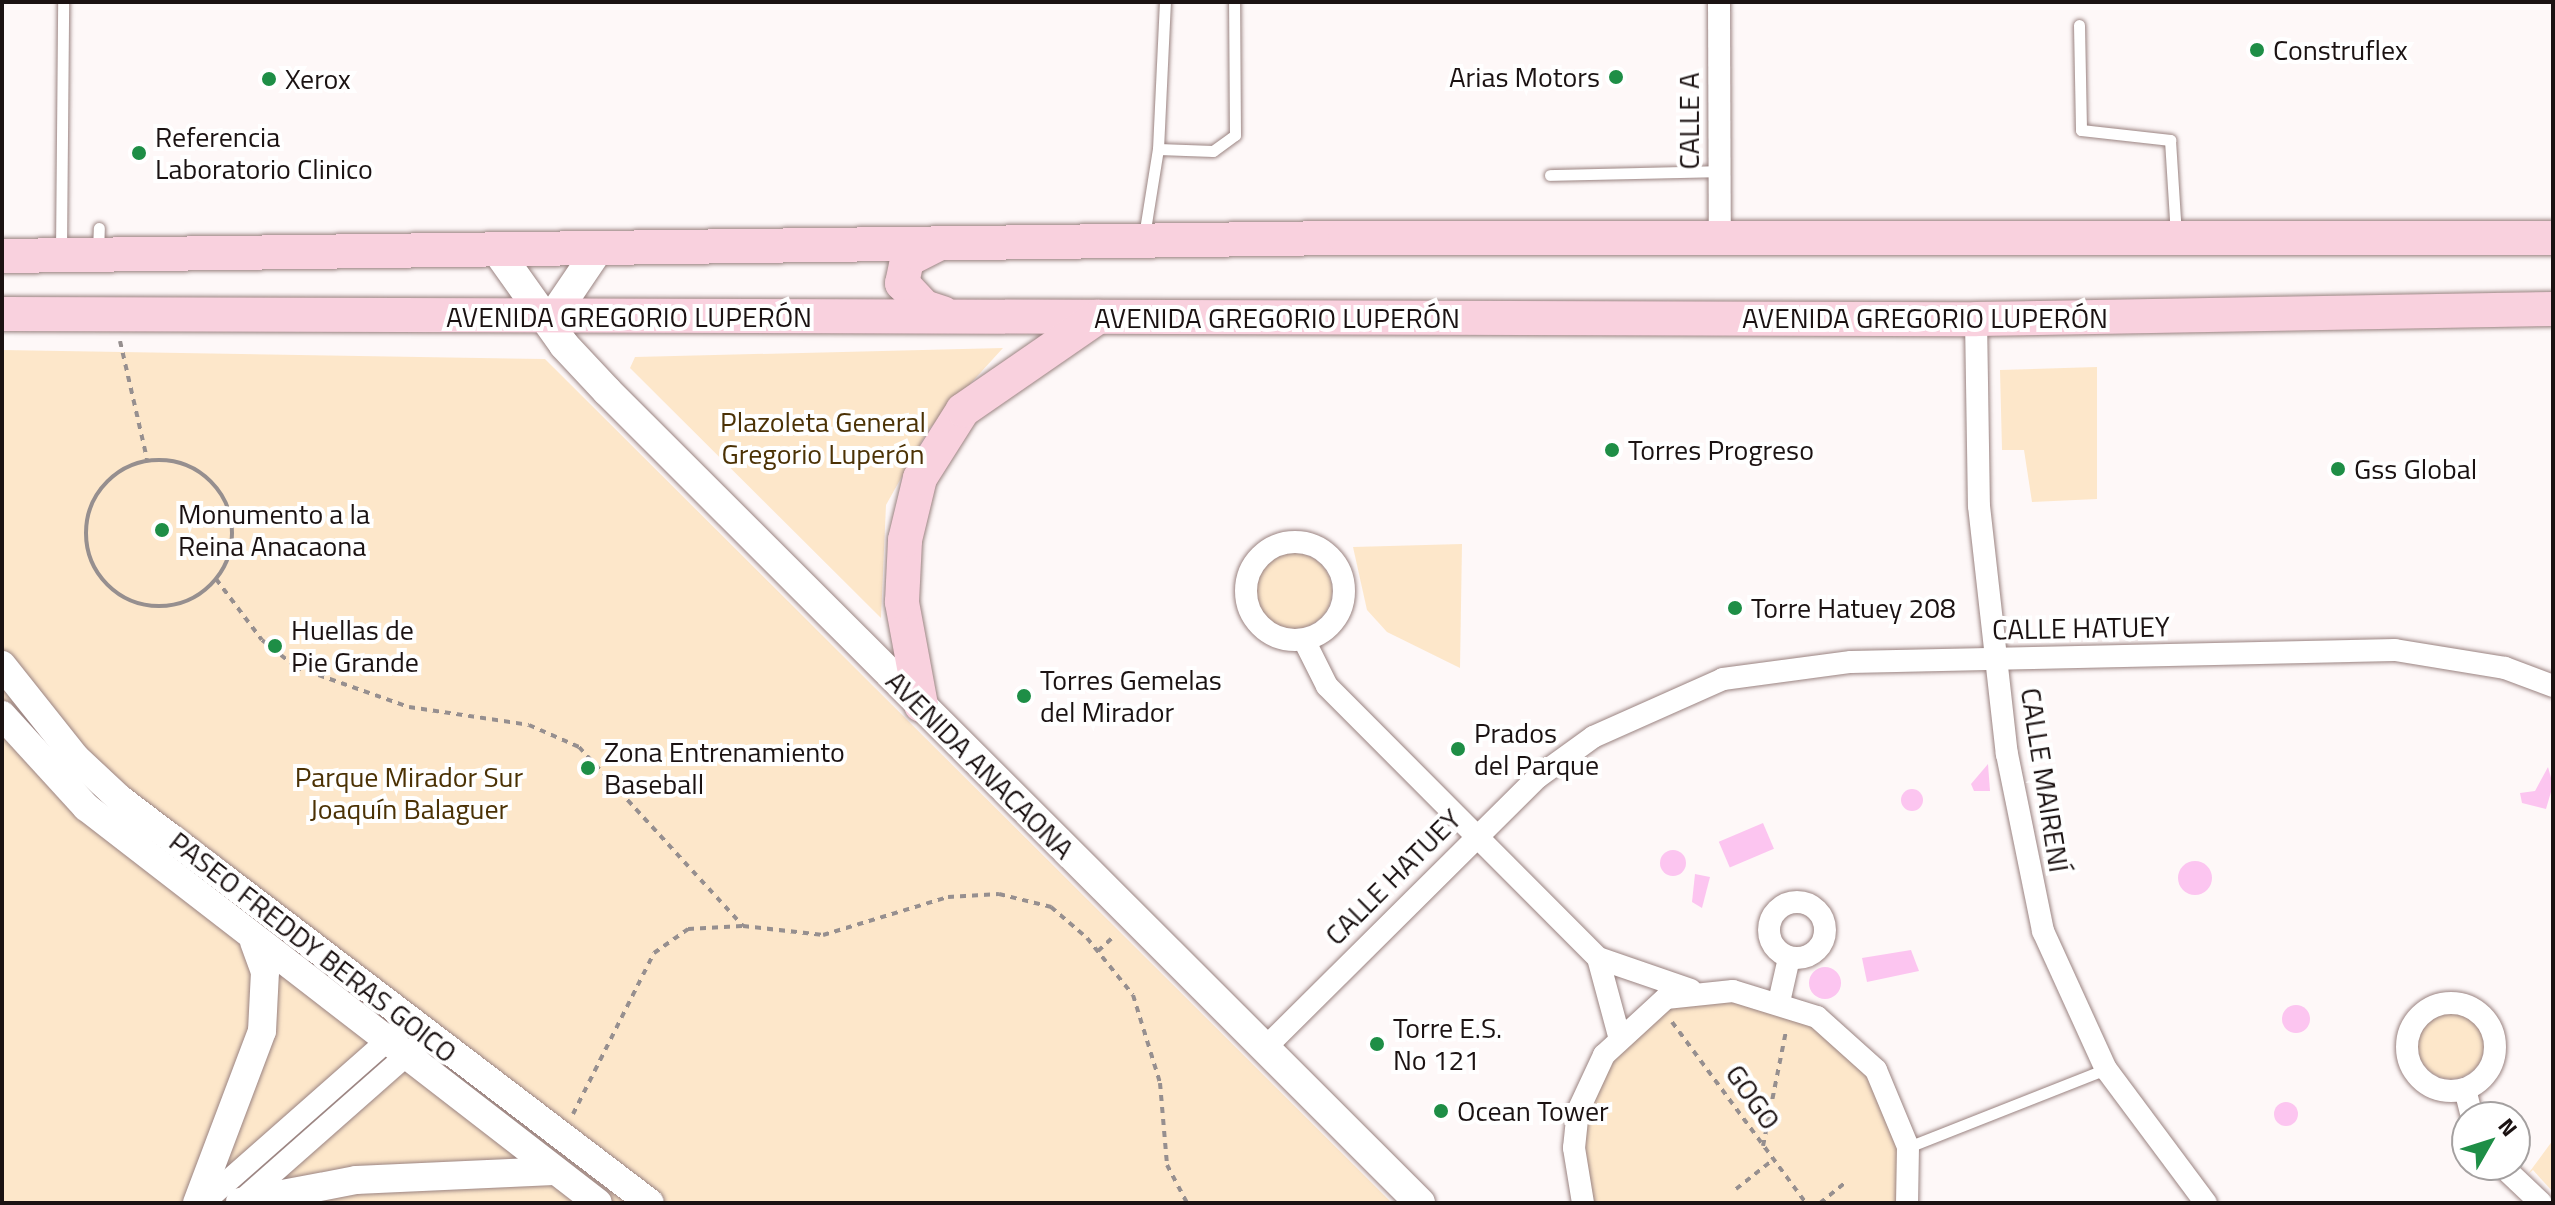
<!DOCTYPE html>
<meta charset="utf-8">
<style>
body{margin:0}
#map{position:relative;width:2555px;height:1205px;overflow:hidden;background:#fef8f8;font-family:"Titillium Web",sans-serif}
div>[style]{position:absolute}
.green>*{inset:0;background:#fde7ca}
.round{border-radius:50%}
.water>*{inset:0;background:#fcc5f0;transform-origin:0 0}
.path>*{height:4px;margin-top:-2px;transform-origin:0;background:repeating-linear-gradient(90deg,#968f8f 0 6px,transparent 0 12px)}
.path>.ring{margin:-2px;padding:0;box-sizing:content-box;background:none;border:4px solid #968f8f;border-radius:50%}
.roads{filter:drop-shadow(0 0 2px #9a8381) drop-shadow(0 0 2px #9a8381)}
.service>*{height:11px;margin:-5.5px;padding:0 5.5px;transform-origin:5.5px;border-radius:5.5px;background:#fff}
.minor>*{height:22px;margin:-11px;padding:0 11px;transform-origin:11px;border-radius:11px;background:#fff}
.minor>.ring{margin:-11px;padding:0;box-sizing:content-box;background:none;border:22px solid #fff;border-radius:50%}
.tertiary>*{height:28px;margin:-14px;padding:0 14px;transform-origin:14px;border-radius:14px;background:#fff}
.secondary>*{height:30px;margin:-15px;padding:0 15px;transform-origin:15px;border-radius:15px;background:#fff}
.primary>*{height:34px;margin:-17px;padding:0 17px;transform-origin:17px;border-radius:17px;background:#f9d1de}
.dots>*{width:22px;height:22px;translate:-50% -50%;box-sizing:border-box;border:4px solid #fff;border-radius:50%}
span{translate:-50% -50%;white-space:nowrap;text-align:center;line-height:1.15;-webkit-text-stroke:8px #fff;paint-order:stroke}
.poi-label{font-size:28px;color:#1b1212}
.left{translate:0 -50%;text-align:left}
.right{translate:-100% -50%;text-align:right}
.street-label{font-size:28px;color:#1b1212}
.park-label{font-size:28px;color:#4b3104}
.frame{position:absolute;inset:0;border:4px solid #1b1212;pointer-events:none}
.north{position:absolute;left:2451px;top:1101px;width:80px;height:80px;box-sizing:border-box;background:#fff;border:2px solid #a4a0a0;border-radius:50%;rotate:51deg;font-size:22px;font-weight:700;line-height:32px;text-align:center;color:#1b1212}
.north::after{content:'';display:block;margin:auto;width:28px;height:36px;background:#1e8e46;clip-path:polygon(50% 0,100% 100%,50% 72%,0 100%)}
</style>
<div id="map">
<div class="green">
<i style="clip-path:polygon(1003px 348px,928px 430px,886px 505px,881px 618px,630px 368px,635px 357px)"></i>
<i style="clip-path:polygon(2px 350px,545px 359px,1392px 1203px,2px 1203px)"></i>
<i style="clip-path:polygon(2097px 367px,2097px 499px,2032px 502px,2024px 450px,2002px 450px,2000px 370px)"></i>
<i style="clip-path:polygon(1462px 544px,1460px 668px,1387px 632px,1367px 610px,1353px 547px)"></i>
<i class="round" style="left:1256px;top:553px;width:76px;height:76px"></i>
<i style="clip-path:polygon(1728px 999px,1806px 1020px,1870px 1072px,1900px 1147px,1899px 1203px,1591px 1203px,1584px 1130px,1596px 1080px,1628px 1038px,1671px 1006px)"></i>
<i class="round" style="left:2418px;top:1013px;width:66px;height:66px"></i>
<i style="clip-path:polygon(2553px 1140px,2553px 1192px,2533px 1170px,2528px 1174px)"></i>
</div>
<div class="water">
<i style="clip-path:polygon(1988px 764px,1990px 791px,1974px 791px,1971px 784px)"></i>
<i style="clip-path:polygon(2548px 767px,2553px 785px,2546px 809px,2522px 803px,2520px 793px,2535px 791px)"></i>
<i class="round" style="left:1901px;top:789px;width:22px;height:22px"></i>
<i style="left:1763px;top:823px;width:28px;height:48px;rotate:67deg"></i>
<i class="round" style="left:1660px;top:850px;width:26px;height:26px"></i>
<i class="round" style="left:2178px;top:861px;width:34px;height:34px"></i>
<i style="clip-path:polygon(1695px 874px,1710px 877px,1702px 908px,1692px 902px)"></i>
<i style="clip-path:polygon(1911px 950px,1919px 971px,1867px 982px,1862px 958px)"></i>
<i class="round" style="left:1809px;top:967px;width:32px;height:32px"></i>
<i class="round" style="left:2282px;top:1005px;width:28px;height:28px"></i>
<i class="round" style="left:2274px;top:1102px;width:24px;height:24px"></i>
</div>
<div class="path">
<i style="left:120px;top:341px;width:121px;rotate:77.1deg"></i>
<i class="ring" style="left:86px;top:460px;width:142px;height:142px"></i>
<i style="left:216px;top:579px;width:76px;rotate:53deg"></i>
<i style="left:262px;top:640px;width:43px;rotate:38.5deg"></i>
<i style="left:296px;top:667px;width:120px;rotate:19.5deg"></i>
<i style="left:409px;top:707px;width:121px;rotate:8.5deg"></i>
<i style="left:529px;top:725px;width:55px;rotate:23.7deg"></i>
<i style="left:579px;top:747px;width:243px;rotate:47.5deg"></i>
<i style="left:743px;top:926px;width:81px;rotate:6.4deg"></i>
<i style="left:823px;top:935px;width:131px;rotate:-16.9deg"></i>
<i style="left:948px;top:897px;width:51px;rotate:-3.4deg"></i>
<i style="left:999px;top:894px;width:54px;rotate:14deg"></i>
<i style="left:1051px;top:907px;width:48px;rotate:40.7deg"></i>
<i style="left:1087px;top:938px;width:73px;rotate:51.1deg"></i>
<i style="left:1133px;top:995px;width:92px;rotate:72.9deg"></i>
<i style="left:1160px;top:1083px;width:82px;rotate:85.1deg"></i>
<i style="left:1167px;top:1165px;width:43px;rotate:62.2deg"></i>
<i style="left:1098px;top:951px;width:21px;rotate:-43deg"></i>
<i style="left:1672px;top:1022px;width:225px;rotate:53.5deg"></i>
<i style="left:573px;top:1114px;width:180px;rotate:-63.3deg"></i>
<i style="left:654px;top:953px;width:42px;rotate:-35.2deg"></i>
<i style="left:688px;top:929px;width:54px;rotate:-3.2deg"></i>
<i style="left:1763px;top:1146px;width:117px;rotate:-78.7deg"></i>
<i style="left:1736px;top:1189px;width:48px;rotate:-38.3deg"></i>
<i style="left:1820px;top:1203px;width:33px;rotate:-39deg"></i>
</div>
<div class="roads">
<div class="service">
<i style="left:2079px;top:25px;width:105px;rotate:88.9deg"></i>
<i style="left:2081px;top:130px;width:90px;rotate:6.4deg"></i>
<i style="left:2170px;top:140px;width:96px;rotate:86.4deg"></i>
<i style="left:1158px;top:149px;width:55px;rotate:2.1deg"></i>
<i style="left:1213px;top:151px;width:27px;rotate:-36deg"></i>
<i style="left:1235px;top:135px;width:133px;rotate:-90.4deg"></i>
<i style="left:1550px;top:175px;width:170px;rotate:-1.3deg"></i>
<i style="left:1144px;top:236px;width:88px;rotate:-80.9deg"></i>
<i style="left:1158px;top:149px;width:147px;rotate:-87.3deg"></i>
<i style="left:61px;top:251px;width:249px;rotate:-89.5deg"></i>
<i style="left:98px;top:252px;width:24px;rotate:-88deg"></i>
<i style="left:1908px;top:1147px;width:213px;rotate:-21.5deg"></i>
</div>
<div class="minor">
<i style="left:1719px;top:2px;width:237px;rotate:89.8deg"></i>
<i style="left:1976px;top:319px;width:187px;rotate:89.1deg"></i>
<i style="left:1979px;top:506px;width:250px;rotate:83.6deg"></i>
<i style="left:2007px;top:754px;width:181px;rotate:78.5deg"></i>
<i style="left:2043px;top:931px;width:152px;rotate:65.5deg"></i>
<i style="left:2106px;top:1069px;width:167px;rotate:53.3deg"></i>
<i class="ring" style="left:1246px;top:542px;width:76px;height:76px"></i>
<i style="left:1304px;top:640px;width:51px;rotate:63.4deg"></i>
<i style="left:1327px;top:686px;width:384px;rotate:45.1deg"></i>
<i style="left:1598px;top:958px;width:98px;rotate:19deg"></i>
<i class="ring" style="left:1769px;top:902px;width:34px;height:34px"></i>
<i style="left:1598px;top:958px;width:81px;rotate:74.9deg"></i>
<i style="left:1779px;top:1002px;width:45px;rotate:-77.2deg"></i>
<i class="ring" style="left:2407px;top:1003px;width:66px;height:66px"></i>
<i style="left:1264px;top:1049px;width:386px;rotate:-44.8deg"></i>
<i style="left:1538px;top:777px;width:68px;rotate:-36deg"></i>
<i style="left:1593px;top:737px;width:142px;rotate:-24deg"></i>
<i style="left:1723px;top:679px;width:129px;rotate:-7.6deg"></i>
<i style="left:1851px;top:662px;width:544px;rotate:-1.26deg"></i>
<i style="left:2395px;top:650px;width:111px;rotate:9.3deg"></i>
<i style="left:2505px;top:668px;width:51px;rotate:20.6deg"></i>
<i style="left:2465px;top:1089px;width:29px;rotate:76deg"></i>
<i style="left:2501px;top:1165px;width:55px;rotate:43.5deg"></i>
<i style="left:240px;top:1202px;width:237px;rotate:-41.4deg"></i>
<i style="left:203px;top:1203px;width:273px;rotate:-41.4deg"></i>
<i style="left:1583px;top:1203px;width:56px;rotate:-99.3deg"></i>
<i style="left:1574px;top:1148px;width:37px;rotate:-84deg"></i>
<i style="left:1578px;top:1111px;width:62px;rotate:-65.1deg"></i>
<i style="left:1604px;top:1055px;width:84px;rotate:-42.6deg"></i>
<i style="left:1666px;top:998px;width:67px;rotate:-6deg"></i>
<i style="left:1733px;top:991px;width:88px;rotate:17.2deg"></i>
<i style="left:1817px;top:1017px;width:79px;rotate:41.9deg"></i>
<i style="left:1876px;top:1070px;width:83px;rotate:67.4deg"></i>
<i style="left:1908px;top:1147px;width:56px;rotate:91deg"></i>
</div>
<div class="tertiary">
<i style="left:2px;top:665px;width:119px;rotate:51.5deg"></i>
<i style="left:76px;top:758px;width:60px;rotate:43deg"></i>
<i style="left:120px;top:799px;width:666px;rotate:37.32deg"></i>
<i style="left:2px;top:715px;width:125px;rotate:47.6deg"></i>
<i style="left:86px;top:807px;width:647px;rotate:37.72deg"></i>
<i style="left:240px;top:1202px;width:118px;rotate:-10.7deg"></i>
<i style="left:356px;top:1180px;width:198px;rotate:-2.6deg"></i>
<i style="left:197px;top:1203px;width:184px;rotate:-69.3deg"></i>
<i style="left:262px;top:1031px;width:59px;rotate:-87.1deg"></i>
<i style="left:265px;top:972px;width:32px;rotate:-110deg"></i>
</div>
<div class="secondary">
<i style="left:498px;top:252px;width:114px;rotate:54.6deg"></i>
<i style="left:564px;top:345px;width:63px;rotate:46.9deg"></i>
<i style="left:607px;top:391px;width:1149px;rotate:44.96deg"></i>
<i style="left:551px;top:319px;width:82px;rotate:-55.9deg"></i>
</div>
<div class="primary">
<i style="left:940px;top:243px;width:37px;rotate:153deg"></i>
<i style="left:907px;top:260px;width:24px;rotate:102deg"></i>
<i style="left:902px;top:283px;width:33px;rotate:47deg"></i>
<i style="left:924px;top:307px;width:20px;rotate:18deg"></i>
<i style="left:2px;top:256px;width:1343px;rotate:-0.77deg"></i>
<i style="left:1345px;top:238px;width:1208px"></i>
<i style="left:2px;top:314px;width:1974px;rotate:0.15deg"></i>
<i style="left:1976px;top:319px;width:577px;rotate:-0.99deg"></i>
<i style="left:921px;top:705px;width:105px;rotate:-100.5deg"></i>
<i style="left:902px;top:602px;width:62px;rotate:-87.2deg"></i>
<i style="left:905px;top:540px;width:64px;rotate:-76.4deg"></i>
<i style="left:920px;top:478px;width:80px;rotate:-57.7deg"></i>
<i style="left:963px;top:410px;width:164px;rotate:-34.6deg"></i>
</div>
</div>
<div class="dots">
<i style="left:2257px;top:50px;background:#1e8e46"></i>
<i style="left:1616px;top:77px;background:#1e8e46"></i>
<i style="left:269px;top:79px;background:#1e8e46"></i>
<i style="left:139px;top:153px;background:#1e8e46"></i>
<i style="left:1612px;top:450px;background:#1e8e46"></i>
<i style="left:2338px;top:469px;background:#1e8e46"></i>
<i style="left:162px;top:530px;background:#1e8e46"></i>
<i style="left:1735px;top:608px;background:#1e8e46"></i>
<i style="left:275px;top:646px;background:#1e8e46"></i>
<i style="left:1024px;top:696px;background:#1e8e46"></i>
<i style="left:1458px;top:749px;background:#1e8e46"></i>
<i style="left:588px;top:768px;background:#1e8e46"></i>
<i style="left:1377px;top:1044px;background:#1e8e46"></i>
<i style="left:1441px;top:1111px;background:#1e8e46"></i>
</div>
<div class="poi-label">
<span class="left" style="left:2273px;top:50px">Construflex</span>
<span class="right" style="left:1600px;top:77px">Arias Motors</span>
<span class="left" style="left:285px;top:79px">Xerox</span>
<span class="left" style="left:155px;top:153px">Referencia<br>Laboratorio Clinico</span>
<span class="left" style="left:1628px;top:450px">Torres Progreso</span>
<span class="left" style="left:2354px;top:469px">Gss Global</span>
<span class="left" style="left:178px;top:530px">Monumento a la<br>Reina Anacaona</span>
<span class="left" style="left:1751px;top:608px">Torre Hatuey 208</span>
<span class="left" style="left:291px;top:646px">Huellas de<br>Pie Grande</span>
<span class="left" style="left:1040px;top:696px">Torres Gemelas<br>del Mirador</span>
<span class="left" style="left:1474px;top:749px">Prados<br>del Parque</span>
<span class="left" style="left:604px;top:768px">Zona Entrenamiento<br>Baseball</span>
<span class="left" style="left:1393px;top:1044px">Torre E.S.<br>No 121</span>
<span class="left" style="left:1457px;top:1111px">Ocean Tower</span>
</div>
<div class="street-label">
<span style="left:1689px;top:121px;rotate:-90deg">CALLE A</span>
<span style="left:629px;top:317px">AVENIDA GREGORIO LUPERÓN</span>
<span style="left:1277px;top:318px">AVENIDA GREGORIO LUPERÓN</span>
<span style="left:1925px;top:318px">AVENIDA GREGORIO LUPERÓN</span>
<span style="left:2081px;top:628px;rotate:-1deg">CALLE HATUEY</span>
<span style="left:980px;top:765px;rotate:45deg">AVENIDA ANACAONA</span>
<span style="left:2045px;top:780px;rotate:81deg">CALLE MAIRENÍ</span>
<span style="left:1393px;top:877px;rotate:-45deg">CALLE HATUEY</span>
<span style="left:313px;top:947px;rotate:38deg">PASEO FREDDY BERAS GOICO</span>
<span style="left:1753px;top:1097px;rotate:55deg">GOGO</span>
</div>
<div class="park-label">
<span style="left:823px;top:438px">Plazoleta General<br>Gregorio Luperón</span>
<span style="left:409px;top:793px">Parque Mirador Sur<br>Joaquín Balaguer</span>
</div>
<div class="frame"></div>
<div class="north">N</div>
</div>
